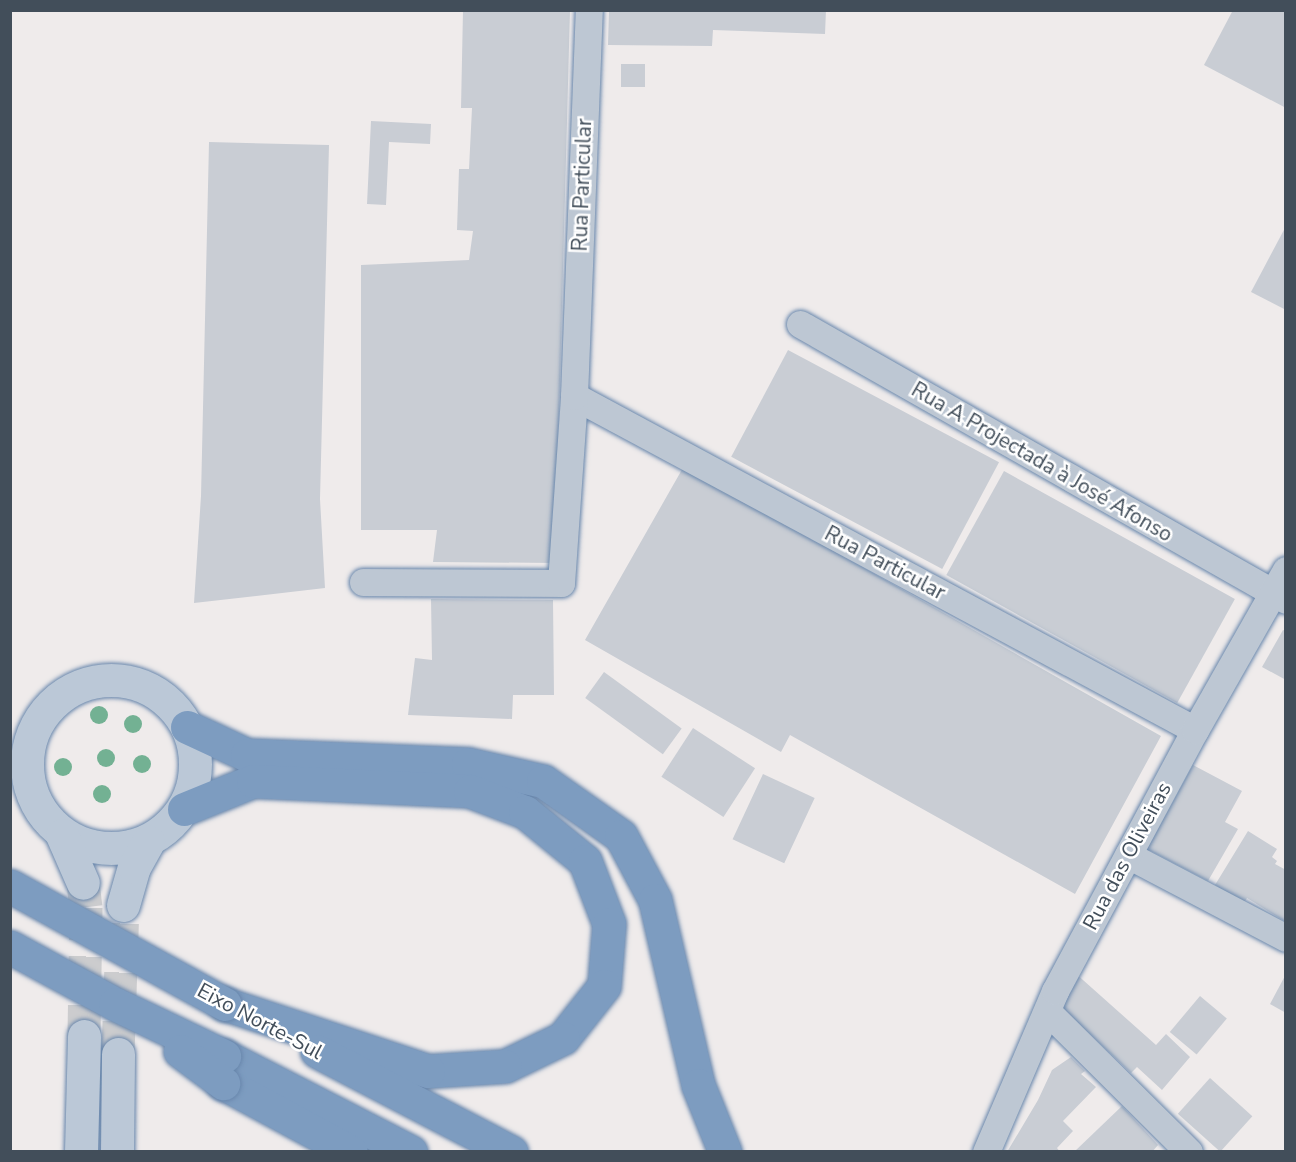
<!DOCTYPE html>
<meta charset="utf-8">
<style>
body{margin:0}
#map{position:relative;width:1296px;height:1162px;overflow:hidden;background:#efebeb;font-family:"Nunito Sans",sans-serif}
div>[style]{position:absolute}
.building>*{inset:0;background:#c9cdd4;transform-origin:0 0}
.secondary-tunnel>*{height:33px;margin-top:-16.5px;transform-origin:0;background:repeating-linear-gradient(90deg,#ccccce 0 33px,transparent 0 49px)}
.roads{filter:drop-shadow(0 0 2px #6987ac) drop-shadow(0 0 2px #6987ac)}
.street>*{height:27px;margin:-13.5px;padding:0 13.5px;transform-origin:13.5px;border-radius:13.5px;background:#bdc7d3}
.secondary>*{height:33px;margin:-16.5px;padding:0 16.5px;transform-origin:16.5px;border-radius:16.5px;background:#bbc8d7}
.secondary>.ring{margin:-16.5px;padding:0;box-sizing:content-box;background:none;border:33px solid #bbc8d7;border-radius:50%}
.highway>*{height:33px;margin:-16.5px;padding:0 16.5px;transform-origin:16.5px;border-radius:16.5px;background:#7d9cc0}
.bridges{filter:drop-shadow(0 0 2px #6987ac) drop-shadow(0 0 2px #6987ac)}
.highway-bridge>*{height:33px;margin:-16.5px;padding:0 16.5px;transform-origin:16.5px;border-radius:16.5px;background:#7d9cc0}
.trees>*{width:18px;height:18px;margin:-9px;border-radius:50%;background:#73b193}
span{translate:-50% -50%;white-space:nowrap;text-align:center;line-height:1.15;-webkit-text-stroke:5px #fff;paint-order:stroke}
.street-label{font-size:21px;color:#424e5a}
.frame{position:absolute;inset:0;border:12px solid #424e5a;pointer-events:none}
</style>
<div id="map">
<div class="building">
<i style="clip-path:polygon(463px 10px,570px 10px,555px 563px,433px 562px,437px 530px,361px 530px,361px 265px,469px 260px,473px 231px,457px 230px,459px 169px,469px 169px,472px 108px,461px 108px)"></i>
<i style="clip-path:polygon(609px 10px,826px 10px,825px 34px,713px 30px,712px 46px,608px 45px)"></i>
<i style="clip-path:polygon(1233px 10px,1286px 10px,1286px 108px,1204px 65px)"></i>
<i style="left:621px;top:64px;width:24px;height:23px"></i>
<i style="clip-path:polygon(371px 121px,431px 124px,430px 144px,389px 142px,386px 205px,367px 204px)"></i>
<i style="clip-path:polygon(209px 142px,329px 145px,320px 499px,325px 588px,194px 603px,201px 496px)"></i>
<i style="clip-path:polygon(1286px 226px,1286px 310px,1251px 292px)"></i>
<i style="left:788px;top:350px;width:239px;height:121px;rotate:28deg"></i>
<i style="clip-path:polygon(684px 466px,1161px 736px,1075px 894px,790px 735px,781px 752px,585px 640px)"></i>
<i style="left:1004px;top:471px;width:264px;height:119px;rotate:29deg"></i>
<i style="clip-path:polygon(431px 599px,553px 600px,554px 695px,513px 695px,512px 719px,408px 715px,415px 658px,432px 660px)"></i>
<i style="clip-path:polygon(1283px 630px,1286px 631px,1286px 680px,1262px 667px)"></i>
<i style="left:604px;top:672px;width:96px;height:32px;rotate:36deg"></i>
<i style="left:693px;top:728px;width:74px;height:58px;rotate:33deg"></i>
<i style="clip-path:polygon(1193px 765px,1242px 791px,1225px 822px,1238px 829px,1208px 881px,1147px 849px)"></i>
<i style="left:763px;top:774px;width:57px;height:72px;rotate:25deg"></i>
<i style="clip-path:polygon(1248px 831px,1277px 849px,1272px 857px,1277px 861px,1275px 864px,1286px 870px,1286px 922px,1247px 898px,1244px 903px,1215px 885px)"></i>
<i style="clip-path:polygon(1074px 972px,1156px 1045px,1166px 1034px,1190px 1057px,1162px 1090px,1137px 1067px,1131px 1073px,1057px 1003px)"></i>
<i style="clip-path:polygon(1286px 974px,1286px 1013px,1270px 1004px)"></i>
<i style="left:1200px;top:996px;width:35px;height:47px;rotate:40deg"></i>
<i style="clip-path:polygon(1071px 1057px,1085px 1071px,1081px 1074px,1096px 1087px,1063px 1121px,1073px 1131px,1057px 1148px,1060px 1152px,1007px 1152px,1038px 1100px,1052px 1070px)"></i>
<i style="left:1210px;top:1078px;width:57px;height:48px;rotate:42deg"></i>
<i style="clip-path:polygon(1122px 1106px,1158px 1145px,1152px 1152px,1074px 1152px)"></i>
</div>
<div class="secondary-tunnel">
<i style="left:83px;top:883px;width:24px;rotate:83deg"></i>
<i style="left:86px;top:907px;width:129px;rotate:90.9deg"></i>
<i style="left:118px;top:1054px;width:149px;rotate:-88.1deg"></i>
</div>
<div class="roads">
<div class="street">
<i style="left:800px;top:324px;width:559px;rotate:29.59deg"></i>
<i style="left:574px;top:396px;width:705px;rotate:28.27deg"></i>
<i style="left:363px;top:582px;width:198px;rotate:0.3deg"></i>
<i style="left:561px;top:583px;width:187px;rotate:-86deg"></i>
<i style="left:574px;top:396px;width:386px;rotate:-87.8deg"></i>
<i style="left:1128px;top:855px;width:178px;rotate:27.7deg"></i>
<i style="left:1047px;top:1011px;width:200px;rotate:44.8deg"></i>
<i style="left:986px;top:1152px;width:175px;rotate:-66.8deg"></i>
<i style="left:1055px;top:991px;width:296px;rotate:-61.8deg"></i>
<i style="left:1195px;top:730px;width:184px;rotate:-60.4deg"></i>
</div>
<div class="secondary">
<i class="ring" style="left:27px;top:680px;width:135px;height:135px"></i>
<i style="left:62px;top:835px;width:52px;rotate:66.4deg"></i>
<i style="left:123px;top:905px;width:40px;rotate:-74deg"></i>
<i style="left:134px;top:867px;width:29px;rotate:-61deg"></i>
<i style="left:81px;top:1152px;width:116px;rotate:-88.5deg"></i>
<i style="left:117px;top:1152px;width:98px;rotate:-89.4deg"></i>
</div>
<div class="highway">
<i style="left:187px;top:727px;width:66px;rotate:25deg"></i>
<i style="left:247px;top:755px;width:221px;rotate:2.3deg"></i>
<i style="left:468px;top:764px;width:77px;rotate:12.8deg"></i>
<i style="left:543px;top:781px;width:95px;rotate:35.2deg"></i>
<i style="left:621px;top:836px;width:72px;rotate:62deg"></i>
<i style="left:655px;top:900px;width:190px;rotate:76.9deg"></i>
<i style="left:698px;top:1085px;width:72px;rotate:68.1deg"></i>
<i style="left:184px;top:809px;width:74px;rotate:-22.1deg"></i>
<i style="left:253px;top:781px;width:217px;rotate:2.6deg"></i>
<i style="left:470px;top:791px;width:59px;rotate:20.9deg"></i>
<i style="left:525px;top:812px;width:77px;rotate:39.2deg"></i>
<i style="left:585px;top:861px;width:67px;rotate:69.1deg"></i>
<i style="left:609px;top:924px;width:62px;rotate:94.6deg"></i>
<i style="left:604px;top:986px;width:66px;rotate:128.3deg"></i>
<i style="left:563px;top:1038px;width:64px;rotate:154.2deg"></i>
<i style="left:505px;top:1066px;width:77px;rotate:176.3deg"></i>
<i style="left:428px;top:1071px;width:214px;rotate:-161.7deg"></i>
<i style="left:317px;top:1051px;width:219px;rotate:27.5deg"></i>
<i style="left:224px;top:1056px;width:210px;rotate:27.2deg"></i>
<i style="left:223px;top:1083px;width:145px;rotate:28.3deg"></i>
</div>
</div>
<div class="bridges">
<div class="highway-bridge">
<i style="left:10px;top:886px;width:245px;rotate:28.8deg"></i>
<i style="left:10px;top:947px;width:119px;rotate:28.5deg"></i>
<i style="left:115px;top:1004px;width:121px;rotate:25.5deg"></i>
<i style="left:180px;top:1051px;width:54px;rotate:36.7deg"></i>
</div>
</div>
<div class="trees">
<i style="left:99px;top:715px"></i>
<i style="left:133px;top:724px"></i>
<i style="left:106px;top:758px"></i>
<i style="left:142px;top:764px"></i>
<i style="left:63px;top:767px"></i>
<i style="left:102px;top:794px"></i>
</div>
<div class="street-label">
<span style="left:582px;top:185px;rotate:-88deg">Rua Particular</span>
<span style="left:1042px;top:462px;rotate:30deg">Rua A Projectada à José Afonso</span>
<span style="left:885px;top:563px;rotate:28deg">Rua Particular</span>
<span style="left:1127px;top:856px;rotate:-62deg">Rua das Oliveiras</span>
<span style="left:260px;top:1021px;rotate:28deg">Eixo Norte-Sul</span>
</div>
<div class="frame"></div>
</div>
